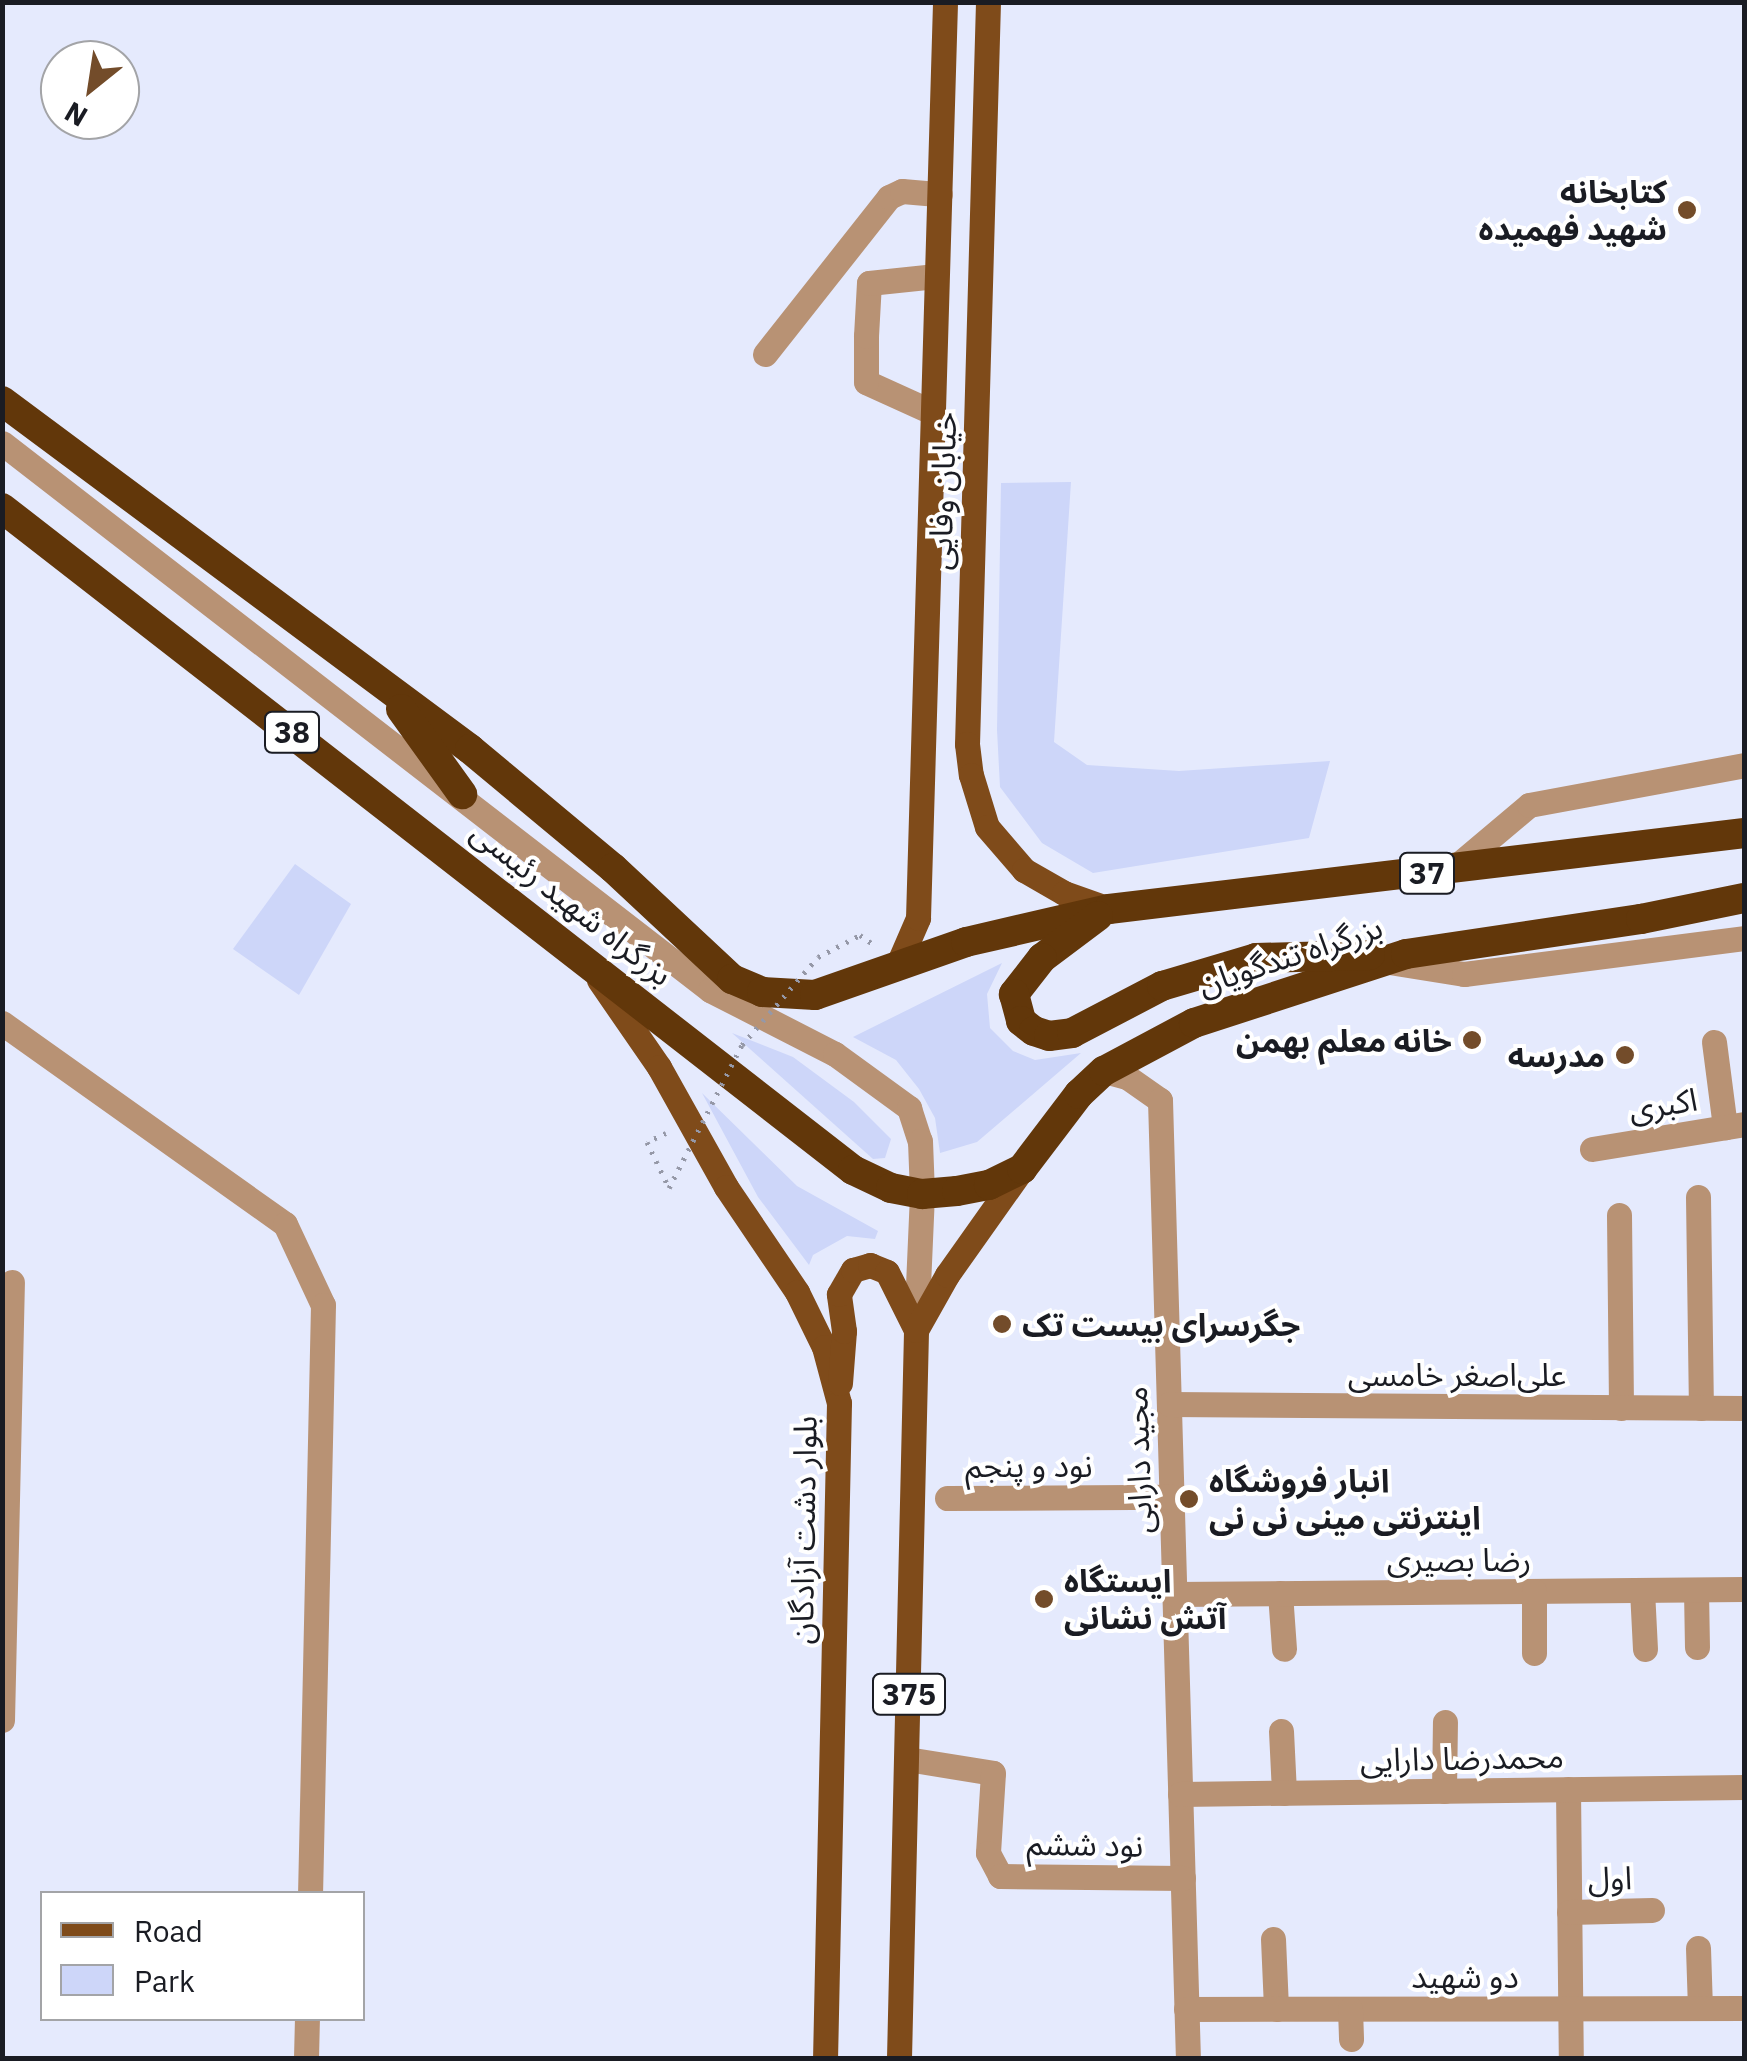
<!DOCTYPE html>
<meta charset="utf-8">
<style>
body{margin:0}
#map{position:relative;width:1747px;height:2061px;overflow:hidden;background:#e5eafd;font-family:"IBM Plex Sans","Noto Sans Arabic",sans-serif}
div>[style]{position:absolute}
.green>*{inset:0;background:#cdd6f9}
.path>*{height:5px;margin-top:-2.5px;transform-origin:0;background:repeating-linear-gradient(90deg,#9598a7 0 2.5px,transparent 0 10.5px)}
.minor>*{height:25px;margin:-12.5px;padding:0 12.5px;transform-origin:12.5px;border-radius:12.5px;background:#b89274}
.major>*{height:25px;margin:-12.5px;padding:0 12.5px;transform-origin:12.5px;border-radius:12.5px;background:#7f4b1a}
.highway>*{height:30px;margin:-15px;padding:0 15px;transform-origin:15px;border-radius:15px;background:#62370a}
.path-bridge>*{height:5px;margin-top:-2.5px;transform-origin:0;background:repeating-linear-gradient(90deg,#9598a7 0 2.5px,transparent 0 10.5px)}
.dots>*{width:28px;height:28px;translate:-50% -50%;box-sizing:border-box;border:5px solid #fff;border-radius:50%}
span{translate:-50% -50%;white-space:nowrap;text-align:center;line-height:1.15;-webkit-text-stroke:8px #fff;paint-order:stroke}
.shield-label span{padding:2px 8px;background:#fff;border:2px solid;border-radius:8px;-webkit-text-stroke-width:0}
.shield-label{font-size:30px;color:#1a1c23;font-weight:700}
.poi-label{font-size:32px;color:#1a1c23;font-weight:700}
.right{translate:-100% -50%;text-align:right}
.left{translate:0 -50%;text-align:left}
.street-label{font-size:32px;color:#1a1c23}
.frame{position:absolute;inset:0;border:5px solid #1a1c23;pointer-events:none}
.legend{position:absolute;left:40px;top:1891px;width:325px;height:130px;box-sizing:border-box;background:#fff;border:2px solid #a3a4a7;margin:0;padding:12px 18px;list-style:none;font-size:30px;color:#1a1c23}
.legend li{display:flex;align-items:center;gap:20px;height:50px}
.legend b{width:50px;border:2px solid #a3a4a7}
.north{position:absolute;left:40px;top:40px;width:100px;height:100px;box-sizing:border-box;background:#fff;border:2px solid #a3a4a7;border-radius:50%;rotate:210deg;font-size:28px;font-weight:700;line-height:40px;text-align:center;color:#1a1c23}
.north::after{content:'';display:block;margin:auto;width:35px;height:45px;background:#734c2a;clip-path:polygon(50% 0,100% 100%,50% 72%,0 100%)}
</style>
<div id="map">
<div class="green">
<i style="clip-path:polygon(1071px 482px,1054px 742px,1087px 765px,1179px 771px,1330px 761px,1309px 838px,1093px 873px,1042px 843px,1000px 787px,997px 730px,1001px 483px)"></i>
<i style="clip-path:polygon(295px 864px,351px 904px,299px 995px,233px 949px)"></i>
<i style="clip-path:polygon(1002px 963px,987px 994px,990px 1028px,1013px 1051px,1035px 1060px,1081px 1053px,977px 1142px,940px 1153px,935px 1118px,919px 1089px,896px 1060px,853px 1037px)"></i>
<i style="clip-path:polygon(732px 1033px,793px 1057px,854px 1102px,891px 1139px,885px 1158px,873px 1159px)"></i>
<i style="clip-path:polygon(702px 1093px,797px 1186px,878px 1231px,875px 1239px,847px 1236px,813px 1255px,809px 1265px,758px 1197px)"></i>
</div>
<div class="path">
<i style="left:818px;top:957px;width:47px;rotate:-27.6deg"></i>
<i style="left:860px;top:935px;width:19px;rotate:35deg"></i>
<i style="left:666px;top:1133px;width:21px;rotate:155deg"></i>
<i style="left:647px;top:1142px;width:51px;rotate:64.4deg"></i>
</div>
<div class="minor">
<i style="left:765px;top:354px;width:200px;rotate:-51.7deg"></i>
<i style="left:889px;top:197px;width:14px;rotate:-25deg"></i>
<i style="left:902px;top:191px;width:38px;rotate:5deg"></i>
<i style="left:932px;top:412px;width:72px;rotate:-155.6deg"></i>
<i style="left:866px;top:382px;width:46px;rotate:-90deg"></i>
<i style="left:866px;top:336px;width:53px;rotate:-86.8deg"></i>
<i style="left:869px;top:283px;width:67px;rotate:-6deg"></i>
<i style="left:2px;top:443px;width:895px;rotate:37.69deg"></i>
<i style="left:710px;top:990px;width:140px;rotate:27.1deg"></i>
<i style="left:835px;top:1054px;width:92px;rotate:36.1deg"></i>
<i style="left:909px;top:1108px;width:35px;rotate:72deg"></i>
<i style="left:920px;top:1141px;width:53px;rotate:87.8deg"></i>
<i style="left:922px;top:1194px;width:136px;rotate:92.5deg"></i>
<i style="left:1453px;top:869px;width:99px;rotate:-40.1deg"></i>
<i style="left:1529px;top:805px;width:219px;rotate:-10.5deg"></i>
<i style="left:1389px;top:962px;width:76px;rotate:9.1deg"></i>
<i style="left:1464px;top:974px;width:282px;rotate:-7.3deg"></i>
<i style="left:2px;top:1023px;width:347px;rotate:35.4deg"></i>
<i style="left:285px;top:1224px;width:89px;rotate:64.9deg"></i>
<i style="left:323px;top:1305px;width:589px;rotate:91.26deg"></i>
<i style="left:1714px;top:1042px;width:86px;rotate:82.6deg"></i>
<i style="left:1104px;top:1071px;width:24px;rotate:15deg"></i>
<i style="left:1127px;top:1077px;width:40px;rotate:34.9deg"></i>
<i style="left:1160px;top:1100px;width:958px;rotate:88.33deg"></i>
<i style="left:1592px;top:1149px;width:154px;rotate:-9.3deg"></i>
<i style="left:1698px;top:1197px;width:211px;rotate:89.2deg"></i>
<i style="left:1619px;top:1215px;width:193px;rotate:89.4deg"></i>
<i style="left:1169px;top:1404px;width:575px;rotate:0.4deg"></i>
<i style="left:947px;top:1498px;width:224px;rotate:-0.3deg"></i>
<i style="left:1642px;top:1590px;width:59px;rotate:87.1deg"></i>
<i style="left:1696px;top:1590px;width:57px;rotate:89deg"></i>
<i style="left:1280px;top:1593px;width:56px;rotate:85.9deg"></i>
<i style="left:1175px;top:1594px;width:569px;rotate:-0.5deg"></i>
<i style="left:1534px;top:1653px;width:62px;rotate:-90deg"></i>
<i style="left:2px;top:1720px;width:438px;rotate:-88.7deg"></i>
<i style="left:1281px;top:1731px;width:62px;rotate:87.2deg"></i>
<i style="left:907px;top:1759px;width:87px;rotate:9.2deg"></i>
<i style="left:993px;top:1773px;width:80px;rotate:93.6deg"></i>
<i style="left:988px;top:1853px;width:26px;rotate:62deg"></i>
<i style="left:1000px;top:1876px;width:183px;rotate:0.6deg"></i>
<i style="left:1568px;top:1789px;width:269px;rotate:89.4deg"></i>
<i style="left:1444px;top:1791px;width:69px;rotate:-89.2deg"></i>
<i style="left:1180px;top:1794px;width:564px;rotate:-0.71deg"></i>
<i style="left:1569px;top:1912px;width:83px;rotate:-1.4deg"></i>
<i style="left:1273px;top:1939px;width:70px;rotate:87.5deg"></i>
<i style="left:1698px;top:1948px;width:60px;rotate:88.1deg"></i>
<i style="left:1186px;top:2009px;width:558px;rotate:-0.1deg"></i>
<i style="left:1350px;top:2009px;width:30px;rotate:88deg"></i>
<i style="left:306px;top:2058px;width:40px;rotate:-88.6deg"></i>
</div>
<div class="major">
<i style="left:988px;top:2px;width:742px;rotate:91.62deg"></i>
<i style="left:967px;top:744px;width:31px;rotate:83deg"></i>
<i style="left:971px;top:775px;width:54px;rotate:72.9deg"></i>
<i style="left:987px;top:827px;width:57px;rotate:49.3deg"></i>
<i style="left:1024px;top:870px;width:46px;rotate:29.9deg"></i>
<i style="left:1064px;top:893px;width:48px;rotate:19.6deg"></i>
<i style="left:899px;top:962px;width:48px;rotate:-66.6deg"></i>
<i style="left:918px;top:918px;width:916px;rotate:-88.31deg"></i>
<i style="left:599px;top:980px;width:106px;rotate:55.4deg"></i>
<i style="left:659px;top:1067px;width:137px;rotate:60.8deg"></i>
<i style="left:726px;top:1187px;width:127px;rotate:55.9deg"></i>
<i style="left:797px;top:1292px;width:61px;rotate:63.9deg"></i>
<i style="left:824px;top:1347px;width:58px;rotate:75deg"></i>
<i style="left:839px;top:1403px;width:655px;rotate:91.22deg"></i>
<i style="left:840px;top:1383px;width:52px;rotate:-85.6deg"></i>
<i style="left:844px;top:1331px;width:37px;rotate:-98deg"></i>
<i style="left:839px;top:1294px;width:28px;rotate:-60deg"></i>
<i style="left:853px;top:1270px;width:18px;rotate:-16deg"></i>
<i style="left:870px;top:1265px;width:18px;rotate:22deg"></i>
<i style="left:887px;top:1272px;width:65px;rotate:63.4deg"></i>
<i style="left:899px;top:2058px;width:728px;rotate:-88.66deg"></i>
<i style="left:916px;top:1330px;width:63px;rotate:-60.6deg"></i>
<i style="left:947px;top:1275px;width:130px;rotate:-54.7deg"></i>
</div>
<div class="highway">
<i style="left:2px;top:401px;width:583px;rotate:36.63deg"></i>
<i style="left:470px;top:749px;width:186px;rotate:39.8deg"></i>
<i style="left:613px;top:868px;width:163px;rotate:43deg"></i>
<i style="left:732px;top:979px;width:33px;rotate:23deg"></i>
<i style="left:762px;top:992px;width:53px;rotate:3.2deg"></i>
<i style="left:815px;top:995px;width:160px;rotate:-19.3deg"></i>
<i style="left:966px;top:942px;width:147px;rotate:-13deg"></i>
<i style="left:1109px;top:909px;width:640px;rotate:-6.82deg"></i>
<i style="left:2px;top:508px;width:1078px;rotate:37.88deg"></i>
<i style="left:853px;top:1170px;width:42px;rotate:25.3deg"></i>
<i style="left:891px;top:1188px;width:32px;rotate:11deg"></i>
<i style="left:922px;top:1194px;width:35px;rotate:-5deg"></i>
<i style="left:957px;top:1191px;width:33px;rotate:-11deg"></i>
<i style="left:989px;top:1185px;width:37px;rotate:-26deg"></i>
<i style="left:1022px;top:1169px;width:94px;rotate:-52.8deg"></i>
<i style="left:1079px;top:1094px;width:34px;rotate:-43deg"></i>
<i style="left:1104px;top:1071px;width:102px;rotate:-28.1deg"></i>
<i style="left:1194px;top:1023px;width:223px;rotate:-18deg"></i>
<i style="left:1406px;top:954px;width:238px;rotate:-8.5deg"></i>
<i style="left:1641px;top:919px;width:105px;rotate:-11.5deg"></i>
<i style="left:401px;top:709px;width:105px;rotate:54.3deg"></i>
<i style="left:1098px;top:916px;width:70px;rotate:143.1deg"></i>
<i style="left:1042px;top:958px;width:46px;rotate:127.9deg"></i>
<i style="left:1014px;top:994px;width:28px;rotate:75deg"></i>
<i style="left:1021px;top:1021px;width:16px;rotate:38deg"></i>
<i style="left:1034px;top:1031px;width:16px;rotate:18deg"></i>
<i style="left:1049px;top:1036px;width:23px;rotate:-7deg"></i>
<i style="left:1072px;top:1033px;width:102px;rotate:-27.6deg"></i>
<i style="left:1162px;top:986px;width:98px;rotate:-16.6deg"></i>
<i style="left:1256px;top:958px;width:114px;rotate:-1.5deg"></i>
</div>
<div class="path-bridge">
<i style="left:669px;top:1188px;width:161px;rotate:-63deg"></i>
<i style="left:742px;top:1045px;width:116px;rotate:-49.2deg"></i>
</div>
<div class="dots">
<i style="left:1687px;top:210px;background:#734c2a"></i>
<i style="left:1472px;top:1040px;background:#734c2a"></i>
<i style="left:1625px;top:1055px;background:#734c2a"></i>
<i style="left:1002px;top:1324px;background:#734c2a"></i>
<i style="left:1189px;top:1499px;background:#734c2a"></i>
<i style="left:1044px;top:1599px;background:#734c2a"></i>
</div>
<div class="shield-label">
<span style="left:292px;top:732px">38</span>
<span style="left:1427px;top:873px">37</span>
<span style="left:909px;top:1694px">375</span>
</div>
<div class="poi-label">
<span class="right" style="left:1667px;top:210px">کتابخانه<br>شهید فهمیده</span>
<span class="right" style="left:1452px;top:1040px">خانه معلم بهمن</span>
<span class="right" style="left:1605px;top:1055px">مدرسه</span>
<span class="left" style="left:1022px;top:1324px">جگرسرای بیست تک</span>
<span class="left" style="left:1209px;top:1499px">انبار فروشگاه<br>اینترنتی مینی نی نی</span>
<span class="left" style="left:1064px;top:1599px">ایستگاه<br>آتش نشانی</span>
</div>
<div class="street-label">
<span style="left:942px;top:491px;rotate:-88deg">خیابان وفایی</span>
<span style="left:572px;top:903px;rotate:38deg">بزرگراه شهید رئیسی</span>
<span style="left:1290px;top:955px;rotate:-18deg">بزرگراه تندگویان</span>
<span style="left:1663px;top:1104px;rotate:-9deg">اکبری</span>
<span style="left:1457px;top:1374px">علی‌اصغر خامسی</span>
<span style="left:1138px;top:1460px;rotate:-92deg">مجید دارابی</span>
<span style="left:1029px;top:1465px">نود و پنجم</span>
<span style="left:803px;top:1530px;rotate:-89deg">بلوار دشت آزادگان</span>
<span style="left:1459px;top:1559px">رضا بصیری</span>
<span style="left:1462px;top:1758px;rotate:-1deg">محمدرضا دارایی</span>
<span style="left:1085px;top:1844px;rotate:1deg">نود ششم</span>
<span style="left:1610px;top:1878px;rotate:-1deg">اول</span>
<span style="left:1465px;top:1976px">دو شهید</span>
</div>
<div class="frame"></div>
<ul class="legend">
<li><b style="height:12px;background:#7f4b1a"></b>Road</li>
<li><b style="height:28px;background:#cdd6f9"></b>Park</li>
</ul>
<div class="north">N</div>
</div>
